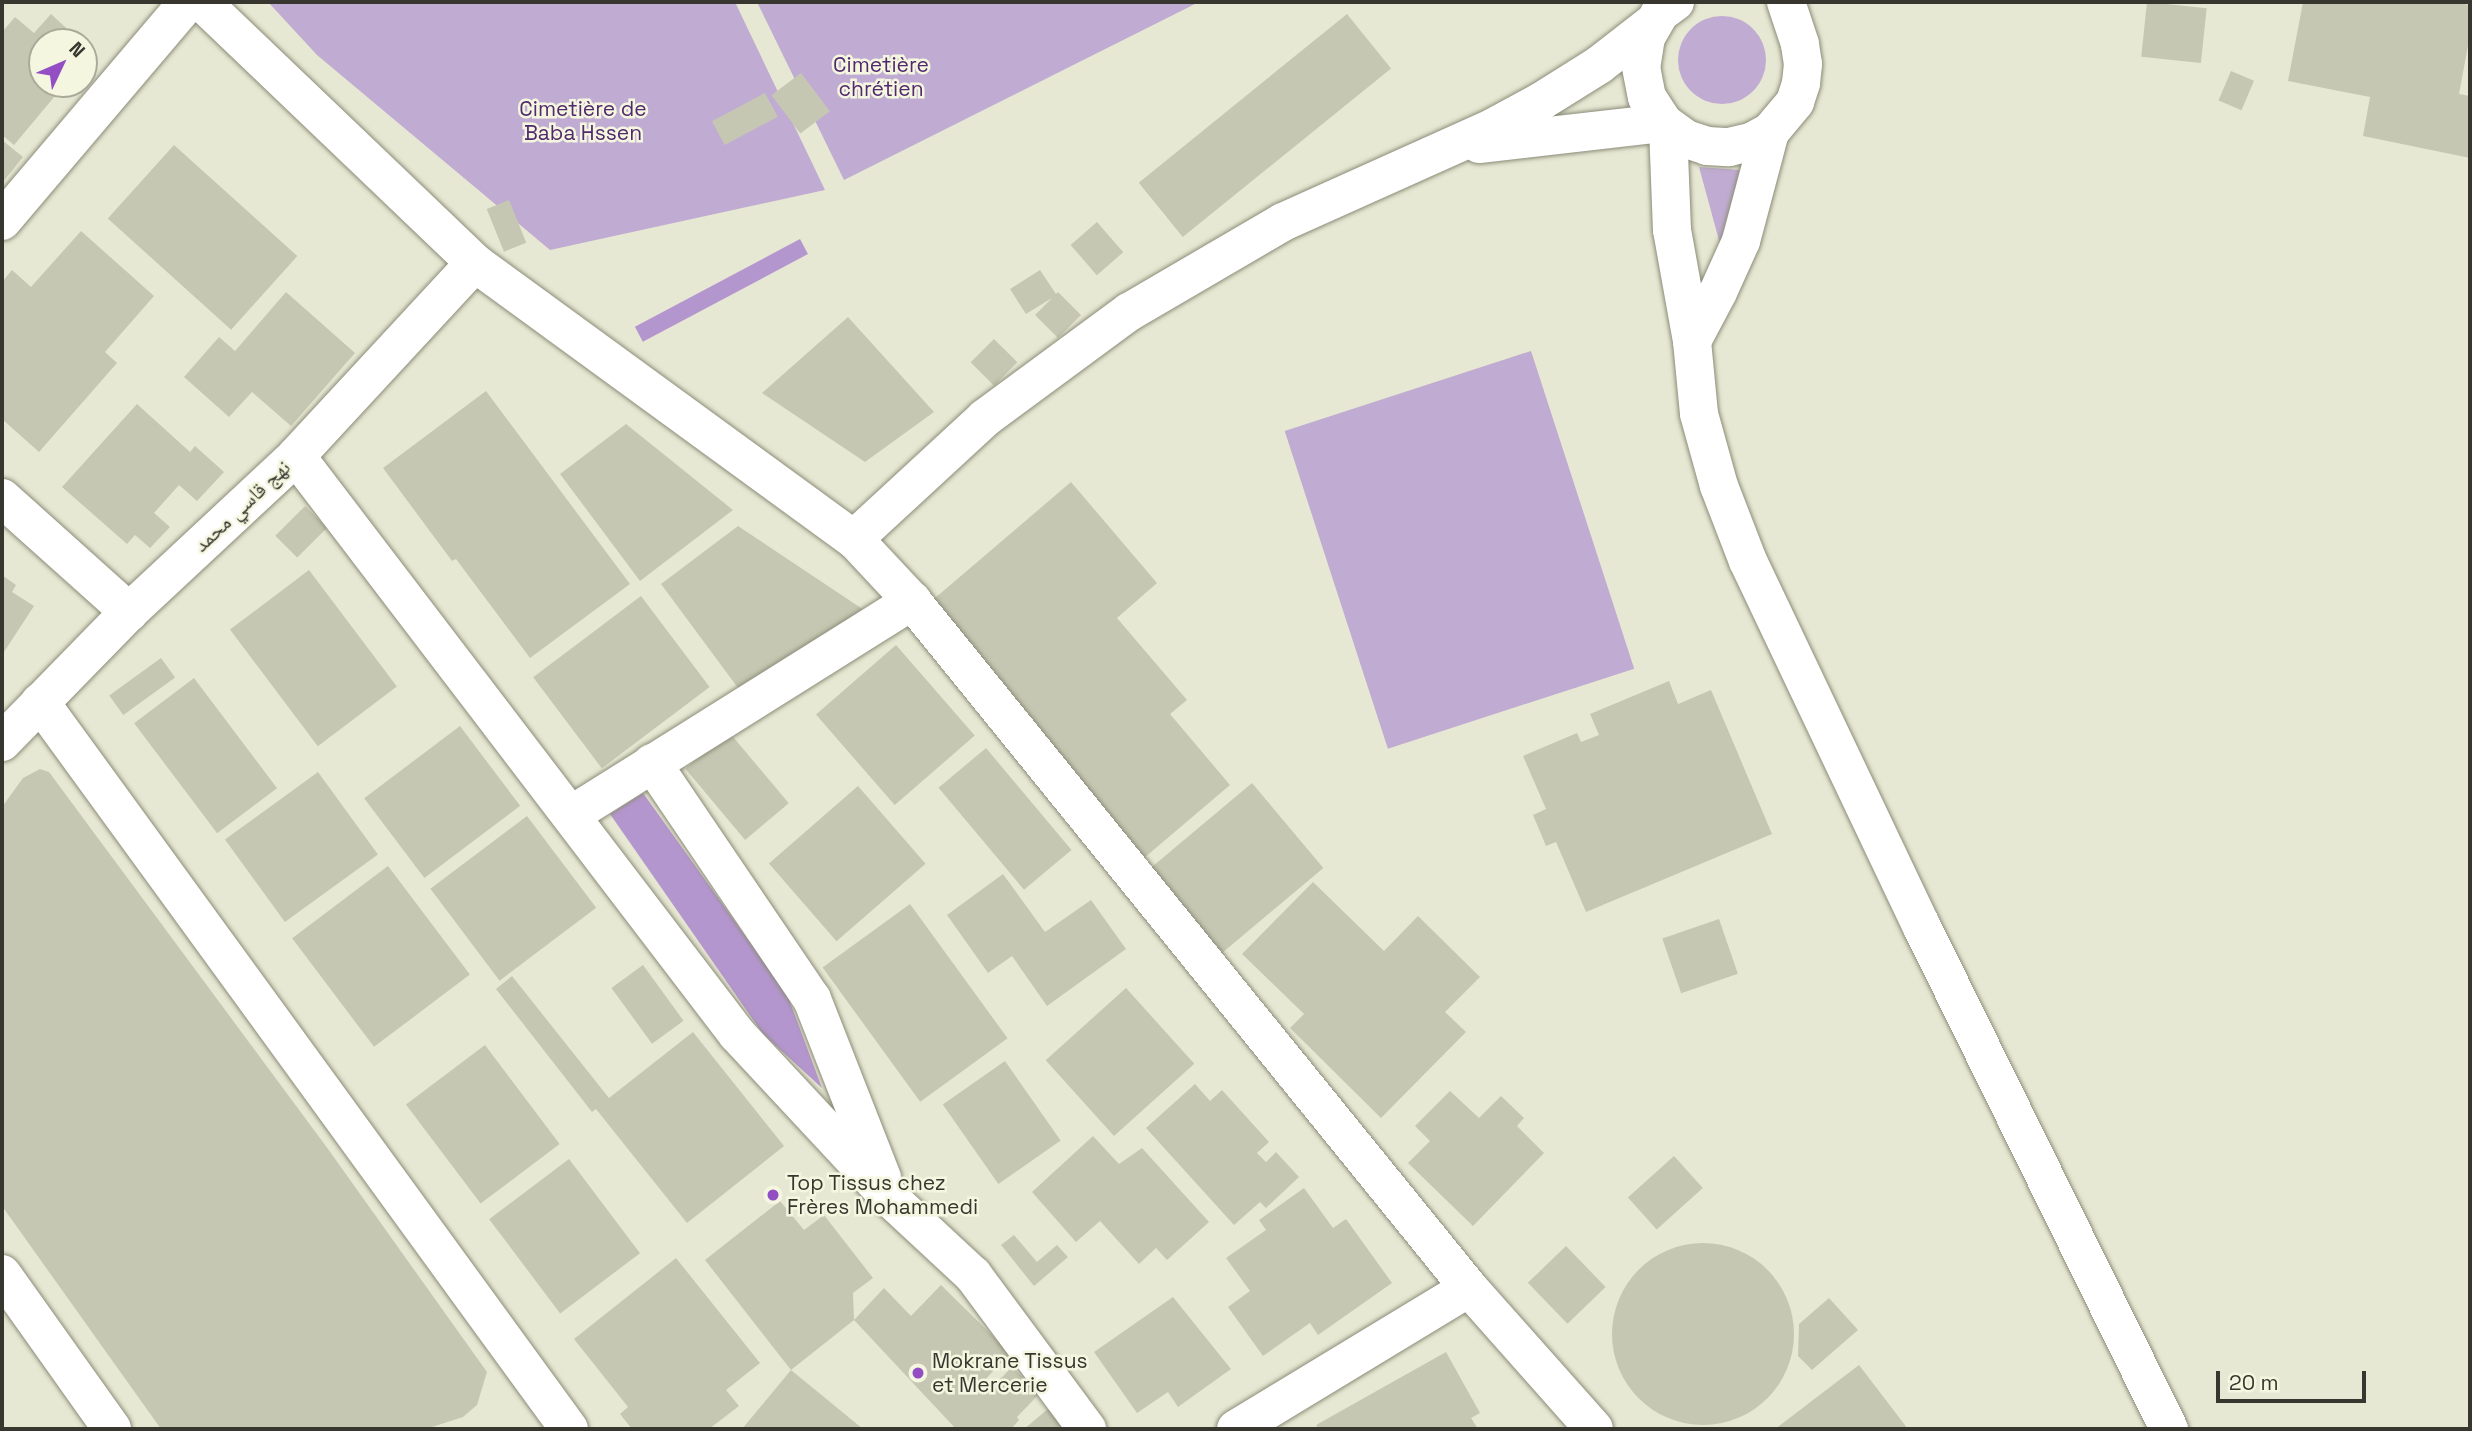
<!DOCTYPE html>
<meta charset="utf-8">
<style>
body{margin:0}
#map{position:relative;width:2472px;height:1431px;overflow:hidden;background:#e7e8d3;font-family:"Space Grotesk","Noto Naskh Arabic",sans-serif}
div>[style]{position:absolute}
.green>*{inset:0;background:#c0acd2;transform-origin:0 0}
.round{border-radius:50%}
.forest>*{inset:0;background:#b496ce;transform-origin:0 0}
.building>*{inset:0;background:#c6c7b2;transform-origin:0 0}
.roads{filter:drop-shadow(0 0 2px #8b8c78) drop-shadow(0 0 2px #8b8c78)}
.street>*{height:38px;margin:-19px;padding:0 19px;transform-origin:19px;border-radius:19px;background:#fff}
.secondary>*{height:38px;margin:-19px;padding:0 19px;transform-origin:19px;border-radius:19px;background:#fff}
.primary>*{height:38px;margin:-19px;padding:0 19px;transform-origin:19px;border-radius:19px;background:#fff}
.dots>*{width:19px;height:19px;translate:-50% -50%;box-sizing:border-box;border:4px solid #f5f6e0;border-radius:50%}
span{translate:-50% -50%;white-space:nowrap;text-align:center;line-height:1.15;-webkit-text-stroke:5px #f5f6e0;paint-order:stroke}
.park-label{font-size:21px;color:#51296d}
.street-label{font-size:21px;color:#37372f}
.poi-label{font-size:21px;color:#37372f}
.left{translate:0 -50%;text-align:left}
.frame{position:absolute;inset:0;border:4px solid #37372f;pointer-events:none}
.north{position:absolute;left:28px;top:28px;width:70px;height:70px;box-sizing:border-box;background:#f5f6e0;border:2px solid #a9aa99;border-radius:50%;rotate:46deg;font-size:19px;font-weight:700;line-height:28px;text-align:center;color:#37372f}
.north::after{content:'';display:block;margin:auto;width:24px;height:32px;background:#934ec3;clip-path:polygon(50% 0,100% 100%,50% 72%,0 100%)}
.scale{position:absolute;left:2216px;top:1371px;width:150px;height:32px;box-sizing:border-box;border:4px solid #37372f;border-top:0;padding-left:9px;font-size:21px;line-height:24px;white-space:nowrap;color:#37372f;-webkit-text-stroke:5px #f5f6e0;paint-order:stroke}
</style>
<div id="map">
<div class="green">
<i style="clip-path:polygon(268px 2px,735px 2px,825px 190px,550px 250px,317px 55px)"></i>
<i style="clip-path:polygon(757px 2px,1199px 2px,844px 180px)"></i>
<i class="round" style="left:1678px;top:16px;width:88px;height:88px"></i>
<i style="clip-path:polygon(1699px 167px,1740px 170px,1720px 244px)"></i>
<i style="left:1531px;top:351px;width:334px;height:259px;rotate:72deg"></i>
</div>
<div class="forest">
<i style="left:800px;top:239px;width:17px;height:187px;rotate:62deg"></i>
<i style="clip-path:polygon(643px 793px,787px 994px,822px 1088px,763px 1034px,610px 814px)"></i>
</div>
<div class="building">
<i style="left:2147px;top:2px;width:60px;height:55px;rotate:6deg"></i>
<i style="clip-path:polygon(2303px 2px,2452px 2px,2470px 5px,2470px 35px,2459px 94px,2470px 96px,2470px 158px,2363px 136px,2370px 97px,2288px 81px)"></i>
<i style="clip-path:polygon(51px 14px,76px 37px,72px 42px,42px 42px,42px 84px,65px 84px,14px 145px,2px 135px,2px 32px,15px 17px,34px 33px)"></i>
<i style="left:1347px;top:14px;width:70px;height:268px;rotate:51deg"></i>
<i style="left:2231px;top:71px;width:25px;height:32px;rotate:23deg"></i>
<i style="left:801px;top:73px;width:48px;height:37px;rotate:53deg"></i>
<i style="left:765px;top:93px;width:27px;height:60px;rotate:62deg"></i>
<i style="clip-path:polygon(2px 140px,23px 157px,2px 183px)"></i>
<i style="left:174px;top:145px;width:166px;height:99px;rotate:42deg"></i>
<i style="left:509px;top:200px;width:46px;height:24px;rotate:68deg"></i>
<i style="left:1097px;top:222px;width:40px;height:35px;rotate:49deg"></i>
<i style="clip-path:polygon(81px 231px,154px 296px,105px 352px,117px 363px,39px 452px,2px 419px,2px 282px,12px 270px,31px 287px)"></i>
<i style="clip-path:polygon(1040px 270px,1056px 294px,1058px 292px,1081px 315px,1058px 338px,1035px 315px,1052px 298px,1026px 314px,1010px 289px)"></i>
<i style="clip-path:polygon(286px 292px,355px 353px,291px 426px,252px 392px,229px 417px,184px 377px,219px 337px,235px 351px)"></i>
<i style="clip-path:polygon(848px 317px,934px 412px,865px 462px,762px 393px)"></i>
<i style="left:994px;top:339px;width:33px;height:33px;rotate:45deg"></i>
<i style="clip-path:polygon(486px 391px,630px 584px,530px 658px,456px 559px,452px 561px,383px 468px)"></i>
<i style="clip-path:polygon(137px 404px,190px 452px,195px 446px,224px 472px,197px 501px,179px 485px,154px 513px,170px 527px,150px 548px,135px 535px,127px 544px,62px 487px)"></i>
<i style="clip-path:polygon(626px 424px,733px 510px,640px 581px,560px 474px)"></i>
<i style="clip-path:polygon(1071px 482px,1157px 583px,1117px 618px,1187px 700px,1170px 714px,1230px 785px,1137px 864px,921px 610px)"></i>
<i style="left:305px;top:506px;width:31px;height:42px;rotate:45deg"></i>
<i style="clip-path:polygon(738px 526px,867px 612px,741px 692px,661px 584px)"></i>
<i style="left:309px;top:570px;width:146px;height:99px;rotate:53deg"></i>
<i style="clip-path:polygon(2px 575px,16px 585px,12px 592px,34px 606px,2px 655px)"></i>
<i style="left:641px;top:596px;width:114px;height:135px;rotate:53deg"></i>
<i style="left:896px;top:645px;width:120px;height:106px;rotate:49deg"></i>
<i style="left:161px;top:658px;width:24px;height:64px;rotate:54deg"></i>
<i style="left:194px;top:678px;width:138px;height:75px;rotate:53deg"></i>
<i style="clip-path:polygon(1669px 681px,1678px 704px,1711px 690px,1772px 834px,1586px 912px,1556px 842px,1546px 846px,1533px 815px,1546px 809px,1523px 756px,1577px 733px,1581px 742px,1599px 735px,1590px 714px)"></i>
<i style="left:460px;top:726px;width:100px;height:120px;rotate:53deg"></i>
<i style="left:729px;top:732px;width:93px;height:57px;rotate:50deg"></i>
<i style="left:986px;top:748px;width:133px;height:62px;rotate:50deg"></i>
<i style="clip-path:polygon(40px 769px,49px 772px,328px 1149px,487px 1372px,477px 1405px,463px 1417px,426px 1429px,161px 1429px,2px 1206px,2px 807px,23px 778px)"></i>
<i style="left:318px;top:772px;width:102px;height:115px;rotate:54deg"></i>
<i style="left:1252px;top:783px;width:111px;height:149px;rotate:50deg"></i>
<i style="left:858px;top:786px;width:103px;height:118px;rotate:49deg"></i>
<i style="left:527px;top:816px;width:115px;height:121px;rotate:53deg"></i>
<i style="left:388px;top:866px;width:136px;height:120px;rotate:53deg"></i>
<i style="clip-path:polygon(1003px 874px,1045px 932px,1091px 900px,1126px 949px,1047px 1006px,1012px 956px,988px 973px,947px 915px)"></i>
<i style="clip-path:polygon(1313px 882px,1384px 951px,1418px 916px,1480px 977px,1445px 1012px,1466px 1032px,1381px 1118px,1290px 1028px,1304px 1014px,1242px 954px)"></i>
<i style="left:910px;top:904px;width:166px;height:108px;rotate:54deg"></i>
<i style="left:1719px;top:919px;width:58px;height:60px;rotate:71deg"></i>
<i style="left:643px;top:965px;width:69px;height:39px;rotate:54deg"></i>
<i style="clip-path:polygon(512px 976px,609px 1098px,693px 1032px,784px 1146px,687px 1223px,596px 1109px,592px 1112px,496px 989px)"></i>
<i style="left:1126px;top:988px;width:102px;height:108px;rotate:48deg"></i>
<i style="left:485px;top:1045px;width:124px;height:99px;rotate:53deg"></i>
<i style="left:1005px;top:1061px;width:97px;height:76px;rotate:55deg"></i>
<i style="clip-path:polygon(1195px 1084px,1210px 1101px,1222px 1090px,1269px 1142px,1257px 1153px,1266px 1162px,1276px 1152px,1299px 1177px,1266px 1208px,1260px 1202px,1234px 1225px,1146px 1128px)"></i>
<i style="clip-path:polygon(1450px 1091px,1479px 1118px,1501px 1096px,1524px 1118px,1517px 1126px,1544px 1153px,1473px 1226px,1408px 1163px,1430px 1141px,1415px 1126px)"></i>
<i style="clip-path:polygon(1093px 1136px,1119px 1164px,1142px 1148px,1209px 1222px,1167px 1260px,1156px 1248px,1139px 1264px,1100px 1221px,1076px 1242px,1032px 1192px)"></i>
<i style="left:1674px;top:1156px;width:43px;height:62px;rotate:48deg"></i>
<i style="left:569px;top:1159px;width:118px;height:100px;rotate:53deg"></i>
<i style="clip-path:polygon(1304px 1188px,1333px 1228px,1346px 1219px,1392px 1283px,1318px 1335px,1310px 1323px,1263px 1356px,1228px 1307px,1250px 1291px,1226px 1258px,1266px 1230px,1259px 1220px)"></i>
<i style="clip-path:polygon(780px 1201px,804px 1230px,824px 1215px,873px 1278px,853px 1293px,854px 1320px,791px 1370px,705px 1260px)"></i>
<i style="clip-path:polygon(1014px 1235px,1037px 1262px,1057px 1245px,1068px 1257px,1034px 1286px,1001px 1245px)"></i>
<i class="round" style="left:1612px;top:1243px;width:182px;height:182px"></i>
<i style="left:1566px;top:1246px;width:57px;height:53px;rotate:46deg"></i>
<i style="clip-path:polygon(676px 1258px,760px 1363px,726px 1390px,739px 1406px,709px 1429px,632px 1429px,620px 1414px,628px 1407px,574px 1339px)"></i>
<i style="clip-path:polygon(941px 1285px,1010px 1353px,982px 1383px,989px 1390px,1012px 1367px,1040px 1393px,1017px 1417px,1019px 1420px,1011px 1429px,956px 1429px,854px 1320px,884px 1288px,911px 1316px)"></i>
<i style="clip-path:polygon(1173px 1297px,1231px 1369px,1178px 1407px,1168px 1392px,1137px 1413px,1094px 1352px)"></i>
<i style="clip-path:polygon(1829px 1298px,1858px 1330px,1812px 1370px,1798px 1356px,1799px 1324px)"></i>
<i style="clip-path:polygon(1446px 1352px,1480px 1413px,1471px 1418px,1478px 1429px,1319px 1429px,1316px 1425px)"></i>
<i style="clip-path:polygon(1859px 1365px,1908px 1429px,1775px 1429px)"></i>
<i style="clip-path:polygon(791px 1370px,863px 1429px,742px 1429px)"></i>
<i style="clip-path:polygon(1054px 1404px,1076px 1429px,1024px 1429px)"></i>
</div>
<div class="roads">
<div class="street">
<i style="left:2px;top:221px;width:287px;rotate:-49.7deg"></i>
<i style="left:296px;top:456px;width:727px;rotate:52.66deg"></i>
<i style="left:737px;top:1034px;width:224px;rotate:47deg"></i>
<i style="left:890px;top:1198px;width:113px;rotate:42.9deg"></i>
<i style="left:973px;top:1275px;width:192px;rotate:53.5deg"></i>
<i style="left:2px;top:498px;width:171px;rotate:41.9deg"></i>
<i style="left:854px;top:539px;width:85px;rotate:46.9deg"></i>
<i style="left:912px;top:601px;width:884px;rotate:50.97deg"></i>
<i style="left:1469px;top:1288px;width:188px;rotate:48.4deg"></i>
<i style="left:40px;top:702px;width:899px;rotate:53.96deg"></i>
<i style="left:2px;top:742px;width:182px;rotate:-45.7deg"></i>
<i style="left:129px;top:612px;width:229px;rotate:-43deg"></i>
<i style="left:296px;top:456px;width:263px;rotate:-47.2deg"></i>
<i style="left:652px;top:763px;width:285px;rotate:55.9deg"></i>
<i style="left:812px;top:999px;width:192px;rotate:68.6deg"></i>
<i style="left:571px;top:815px;width:403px;rotate:-32.1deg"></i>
<i style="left:2px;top:1274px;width:190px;rotate:54.6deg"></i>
<i style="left:1236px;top:1429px;width:272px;rotate:-31.2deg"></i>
</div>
<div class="secondary">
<i style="left:202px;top:2px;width:378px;rotate:43.7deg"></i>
<i style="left:475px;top:263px;width:469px;rotate:36.1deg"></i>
<i style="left:854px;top:539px;width:178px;rotate:-42.7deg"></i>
<i style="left:985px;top:418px;width:179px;rotate:-36.4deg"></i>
<i style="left:1129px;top:312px;width:178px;rotate:-30.3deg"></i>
<i style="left:1283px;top:222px;width:231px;rotate:-24.2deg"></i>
<i style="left:1494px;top:127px;width:52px;rotate:-28.5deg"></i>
<i style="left:1540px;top:102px;width:70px;rotate:-32.1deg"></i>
<i style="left:1599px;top:65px;width:68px;rotate:-37.9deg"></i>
<i style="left:1668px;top:127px;width:103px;rotate:87.8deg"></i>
<i style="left:1672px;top:230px;width:113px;rotate:79.8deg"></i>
<i style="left:1692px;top:341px;width:73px;rotate:84.5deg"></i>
<i style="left:1699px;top:414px;width:75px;rotate:74.5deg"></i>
<i style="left:1719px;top:486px;width:80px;rotate:68.9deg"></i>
<i style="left:1748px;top:561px;width:403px;rotate:64.6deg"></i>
<i style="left:1921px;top:925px;width:562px;rotate:63.8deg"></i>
<i style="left:1479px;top:144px;width:186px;rotate:-6.5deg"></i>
<i style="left:1692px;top:341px;width:55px;rotate:-62deg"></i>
<i style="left:1718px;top:292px;width:56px;rotate:-65.7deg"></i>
<i style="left:1741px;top:241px;width:113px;rotate:-75.1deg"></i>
</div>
<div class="primary">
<i style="left:1675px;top:2px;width:19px;rotate:144deg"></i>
<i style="left:1660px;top:13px;width:28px;rotate:120deg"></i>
<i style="left:1646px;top:37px;width:30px;rotate:99deg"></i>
<i style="left:1641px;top:67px;width:31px;rotate:79deg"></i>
<i style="left:1647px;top:97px;width:31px;rotate:57deg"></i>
<i style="left:1664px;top:123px;width:27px;rotate:36deg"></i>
<i style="left:1686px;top:139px;width:22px;rotate:18deg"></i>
<i style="left:1707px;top:146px;width:22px;rotate:3deg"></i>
<i style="left:1729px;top:147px;width:23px;rotate:-13deg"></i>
<i style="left:1751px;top:142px;width:21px;rotate:-28deg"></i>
<i style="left:1770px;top:132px;width:39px;rotate:-50deg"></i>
<i style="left:1795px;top:102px;width:20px;rotate:-72deg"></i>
<i style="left:1801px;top:83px;width:19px;rotate:-84deg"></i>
<i style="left:1803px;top:64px;width:20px;rotate:-99deg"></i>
<i style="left:1800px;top:44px;width:44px;rotate:-108.4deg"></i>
</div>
</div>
<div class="dots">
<i style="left:773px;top:1195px;background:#934ec3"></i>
<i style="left:918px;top:1373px;background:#934ec3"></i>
</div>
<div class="park-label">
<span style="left:881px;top:77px">Cimetière<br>chrétien</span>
<span style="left:583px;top:121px">Cimetière de<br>Baba Hssen</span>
</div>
<div class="street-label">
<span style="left:242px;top:506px;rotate:-43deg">نهج قاسي محمد</span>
</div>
<div class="poi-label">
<span class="left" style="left:787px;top:1195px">Top Tissus chez<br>Frères Mohammedi</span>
<span class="left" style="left:932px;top:1373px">Mokrane Tissus<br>et Mercerie</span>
</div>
<div class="frame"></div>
<div class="north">N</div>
<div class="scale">20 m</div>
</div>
